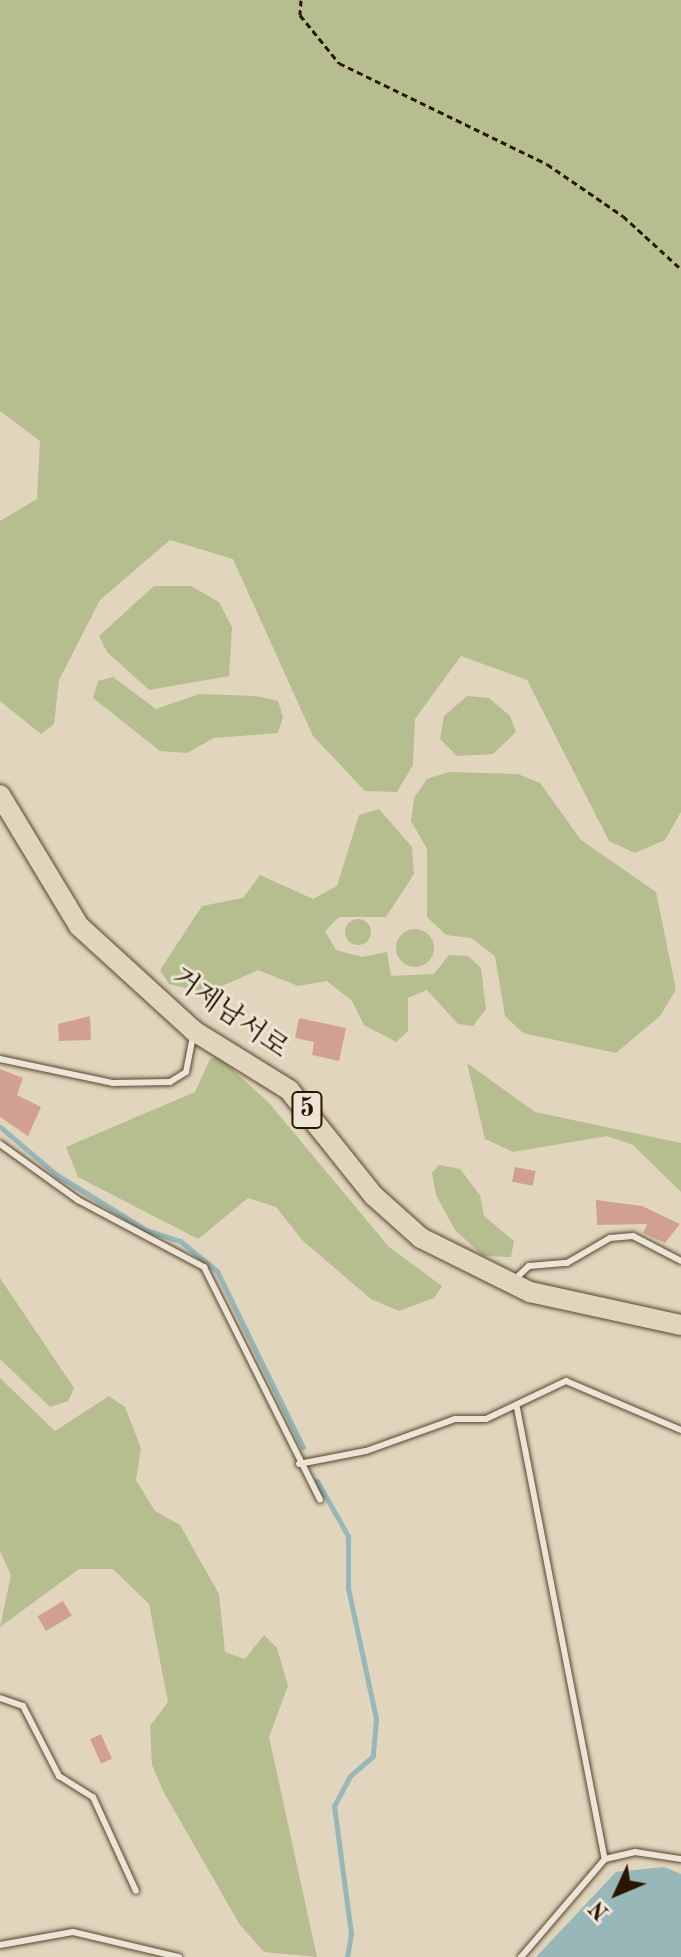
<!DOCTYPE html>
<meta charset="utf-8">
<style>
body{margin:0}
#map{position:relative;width:681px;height:1957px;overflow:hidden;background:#e1d6bd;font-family:"Old Standard TT","Noto Serif KR",serif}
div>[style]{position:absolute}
.green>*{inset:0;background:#b6bd8f}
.round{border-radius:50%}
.water>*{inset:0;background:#97b7b9}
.stream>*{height:5px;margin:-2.5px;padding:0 2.5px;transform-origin:2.5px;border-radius:2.5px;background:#97b7b9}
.building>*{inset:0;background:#d2a092;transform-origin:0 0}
.path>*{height:3px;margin-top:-1.5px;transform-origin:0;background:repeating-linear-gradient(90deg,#291500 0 6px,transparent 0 10px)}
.roads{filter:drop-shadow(0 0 2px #57452f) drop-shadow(0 0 2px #57452f)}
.service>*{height:6px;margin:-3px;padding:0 3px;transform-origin:3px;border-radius:3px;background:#ece4d4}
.primary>*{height:20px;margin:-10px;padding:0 10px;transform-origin:10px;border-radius:10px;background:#e1d6bd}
span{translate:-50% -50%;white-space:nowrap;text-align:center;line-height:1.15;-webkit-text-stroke:6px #ece4d4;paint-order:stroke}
.shield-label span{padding:2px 6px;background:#ece4d4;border:2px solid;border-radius:6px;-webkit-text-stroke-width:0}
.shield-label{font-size:26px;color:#291500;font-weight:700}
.street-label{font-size:28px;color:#291500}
.north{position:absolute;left:577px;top:1853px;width:80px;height:80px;-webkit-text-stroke:6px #ece4d4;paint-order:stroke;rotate:226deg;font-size:22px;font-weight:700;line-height:32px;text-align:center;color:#291500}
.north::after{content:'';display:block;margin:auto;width:28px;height:36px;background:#291500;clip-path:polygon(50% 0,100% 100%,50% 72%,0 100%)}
</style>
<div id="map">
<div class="green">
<i style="clip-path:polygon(0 0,681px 0,681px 812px,665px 840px,635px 853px,609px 841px,527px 680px,461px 656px,415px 719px,413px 765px,397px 792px,365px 791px,313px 736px,233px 559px,170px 540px,100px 600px,59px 680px,54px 724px,41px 734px,0 701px,0 521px,37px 499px,40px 441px,0 411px)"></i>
<i style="clip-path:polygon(154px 586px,191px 586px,219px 602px,232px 627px,229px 676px,149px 690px,107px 652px,99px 636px)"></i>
<i style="clip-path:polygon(113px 677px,156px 709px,199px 694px,256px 696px,278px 701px,283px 717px,278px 733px,214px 738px,187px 753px,160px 751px,93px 698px,98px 681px)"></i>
<i style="clip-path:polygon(467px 696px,489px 698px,510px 716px,516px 732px,493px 754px,457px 756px,440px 739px,444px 716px)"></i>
<i style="clip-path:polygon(449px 772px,518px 774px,540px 783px,581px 840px,656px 892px,676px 990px,660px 1016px,616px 1053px,523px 1033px,505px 1016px,495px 956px,471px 938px,446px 935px,427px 917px,427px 849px,411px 821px,414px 798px,427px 779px)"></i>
<i style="clip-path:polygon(379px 809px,412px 847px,414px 874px,386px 917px,339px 917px,325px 931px,336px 950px,362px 957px,387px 952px,391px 976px,434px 974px,449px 955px,468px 956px,481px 968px,486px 1009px,473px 1026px,458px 1024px,427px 990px,408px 998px,408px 1031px,396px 1042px,364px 1025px,352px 1001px,327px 981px,298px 986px,258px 970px,206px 993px,169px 984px,160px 970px,202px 906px,243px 898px,260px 875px,313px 899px,337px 886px,359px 815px)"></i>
<i class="round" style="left:345px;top:919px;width:26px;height:26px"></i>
<i class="round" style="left:396px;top:929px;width:38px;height:38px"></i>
<i style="clip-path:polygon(219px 1057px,269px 1103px,389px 1247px,442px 1286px,434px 1298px,399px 1311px,371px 1299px,303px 1241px,276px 1207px,248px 1198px,198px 1239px,78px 1177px,66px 1147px,195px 1092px,210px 1059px)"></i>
<i style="clip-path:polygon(467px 1063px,535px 1112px,681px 1143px,681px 1192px,633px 1145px,607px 1136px,513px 1152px,485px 1139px)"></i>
<i style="clip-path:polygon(439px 1165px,460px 1169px,480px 1195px,484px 1216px,514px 1241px,511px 1257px,483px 1256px,455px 1230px,436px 1195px,432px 1173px)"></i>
<i style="clip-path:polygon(0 1278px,74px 1388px,68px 1401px,50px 1407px,0 1359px)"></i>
<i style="clip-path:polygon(0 1378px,55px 1431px,109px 1396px,125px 1407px,141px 1448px,136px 1480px,155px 1511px,180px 1525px,219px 1594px,225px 1652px,245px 1659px,264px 1635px,277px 1648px,288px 1686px,269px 1737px,317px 1957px,264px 1952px,240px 1925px,163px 1791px,152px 1765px,150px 1726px,168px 1702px,149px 1604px,113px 1569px,79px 1569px,0 1627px,11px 1575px,0 1551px)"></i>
</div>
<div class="water">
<i style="clip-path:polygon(664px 1867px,681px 1874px,681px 1957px,536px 1957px,616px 1872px)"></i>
</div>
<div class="stream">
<i style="left:0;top:1127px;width:75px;rotate:40.1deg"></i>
<i style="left:57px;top:1175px;width:105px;rotate:31.7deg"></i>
<i style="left:146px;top:1230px;width:36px;rotate:18deg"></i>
<i style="left:180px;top:1241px;width:48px;rotate:39deg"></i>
<i style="left:217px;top:1271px;width:196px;rotate:64deg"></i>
<i style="left:317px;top:1481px;width:63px;rotate:60.6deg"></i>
<i style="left:348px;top:1536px;width:52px;rotate:90deg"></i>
<i style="left:348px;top:1588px;width:134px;rotate:77.9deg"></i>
<i style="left:376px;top:1719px;width:37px;rotate:95deg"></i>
<i style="left:373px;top:1756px;width:30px;rotate:139deg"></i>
<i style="left:350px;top:1776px;width:34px;rotate:118deg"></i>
<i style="left:334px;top:1806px;width:128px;rotate:82.4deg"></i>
<i style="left:351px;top:1933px;width:24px;rotate:99deg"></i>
</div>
<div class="building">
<i style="clip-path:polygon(90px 1016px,91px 1040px,59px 1041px,58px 1024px)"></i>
<i style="clip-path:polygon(299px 1018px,346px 1028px,339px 1061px,312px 1055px,314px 1042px,295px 1038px)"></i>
<i style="clip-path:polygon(0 1069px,23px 1078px,17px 1095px,41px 1107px,28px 1136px,0 1117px)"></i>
<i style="left:515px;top:1167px;width:21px;height:15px;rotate:11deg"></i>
<i style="clip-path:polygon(596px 1200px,642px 1206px,680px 1224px,665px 1243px,643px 1233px,647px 1224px,597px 1225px)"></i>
<i style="left:63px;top:1601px;width:17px;height:30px;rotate:59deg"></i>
<i style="left:101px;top:1734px;width:27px;height:12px;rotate:66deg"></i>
</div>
<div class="path">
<i style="left:301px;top:0;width:15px;rotate:94deg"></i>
<i style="left:300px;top:15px;width:62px;rotate:50.9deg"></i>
<i style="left:339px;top:63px;width:231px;rotate:25.9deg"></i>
<i style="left:547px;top:164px;width:92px;rotate:34.4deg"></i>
<i style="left:623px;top:216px;width:79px;rotate:42.4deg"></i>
</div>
<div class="roads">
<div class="service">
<i style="left:0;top:1059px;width:116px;rotate:12deg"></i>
<i style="left:113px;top:1083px;width:57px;rotate:-1deg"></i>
<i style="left:170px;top:1082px;width:19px;rotate:-32deg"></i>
<i style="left:186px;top:1072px;width:36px;rotate:-79deg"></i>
<i style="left:0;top:1144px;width:96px;rotate:35.7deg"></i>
<i style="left:78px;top:1200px;width:143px;rotate:28deg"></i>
<i style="left:204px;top:1267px;width:260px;rotate:63.5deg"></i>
<i style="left:515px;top:1279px;width:19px;rotate:-43deg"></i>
<i style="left:529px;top:1266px;width:38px;rotate:-5deg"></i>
<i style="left:567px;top:1263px;width:50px;rotate:-30.2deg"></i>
<i style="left:610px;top:1238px;width:23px;rotate:-5deg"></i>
<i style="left:633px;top:1236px;width:54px;rotate:27.5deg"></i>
<i style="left:517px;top:1408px;width:460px;rotate:79deg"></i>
<i style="left:299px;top:1464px;width:68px;rotate:-11deg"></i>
<i style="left:366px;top:1451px;width:95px;rotate:-19.8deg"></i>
<i style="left:455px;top:1419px;width:31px"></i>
<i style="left:486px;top:1419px;width:89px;rotate:-25.4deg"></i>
<i style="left:566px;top:1381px;width:125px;rotate:23.1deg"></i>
<i style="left:0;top:1698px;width:24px;rotate:19deg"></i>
<i style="left:23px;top:1706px;width:79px;rotate:62.8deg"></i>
<i style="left:59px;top:1776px;width:40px;rotate:32deg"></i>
<i style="left:93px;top:1797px;width:103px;rotate:65.4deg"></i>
<i style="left:0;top:1945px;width:74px;rotate:-10.1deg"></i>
<i style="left:73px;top:1932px;width:109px;rotate:13.3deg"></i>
<i style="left:521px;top:1957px;width:129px;rotate:-49.4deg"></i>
<i style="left:605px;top:1859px;width:31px;rotate:-13deg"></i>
<i style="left:635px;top:1852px;width:47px;rotate:8.7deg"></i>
</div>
<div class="primary">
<i style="left:0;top:795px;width:153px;rotate:58.9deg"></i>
<i style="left:79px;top:926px;width:156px;rotate:42.4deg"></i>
<i style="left:194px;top:1031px;width:112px;rotate:31.8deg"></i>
<i style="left:289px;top:1090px;width:136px;rotate:51.3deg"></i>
<i style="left:374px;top:1196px;width:63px;rotate:41.8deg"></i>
<i style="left:421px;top:1238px;width:122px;rotate:26.4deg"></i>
<i style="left:530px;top:1292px;width:155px;rotate:12.3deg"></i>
</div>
</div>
<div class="shield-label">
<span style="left:307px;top:1110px">5</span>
</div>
<div class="street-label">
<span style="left:229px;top:1014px;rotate:35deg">거제남서로</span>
</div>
<div class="north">N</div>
</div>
